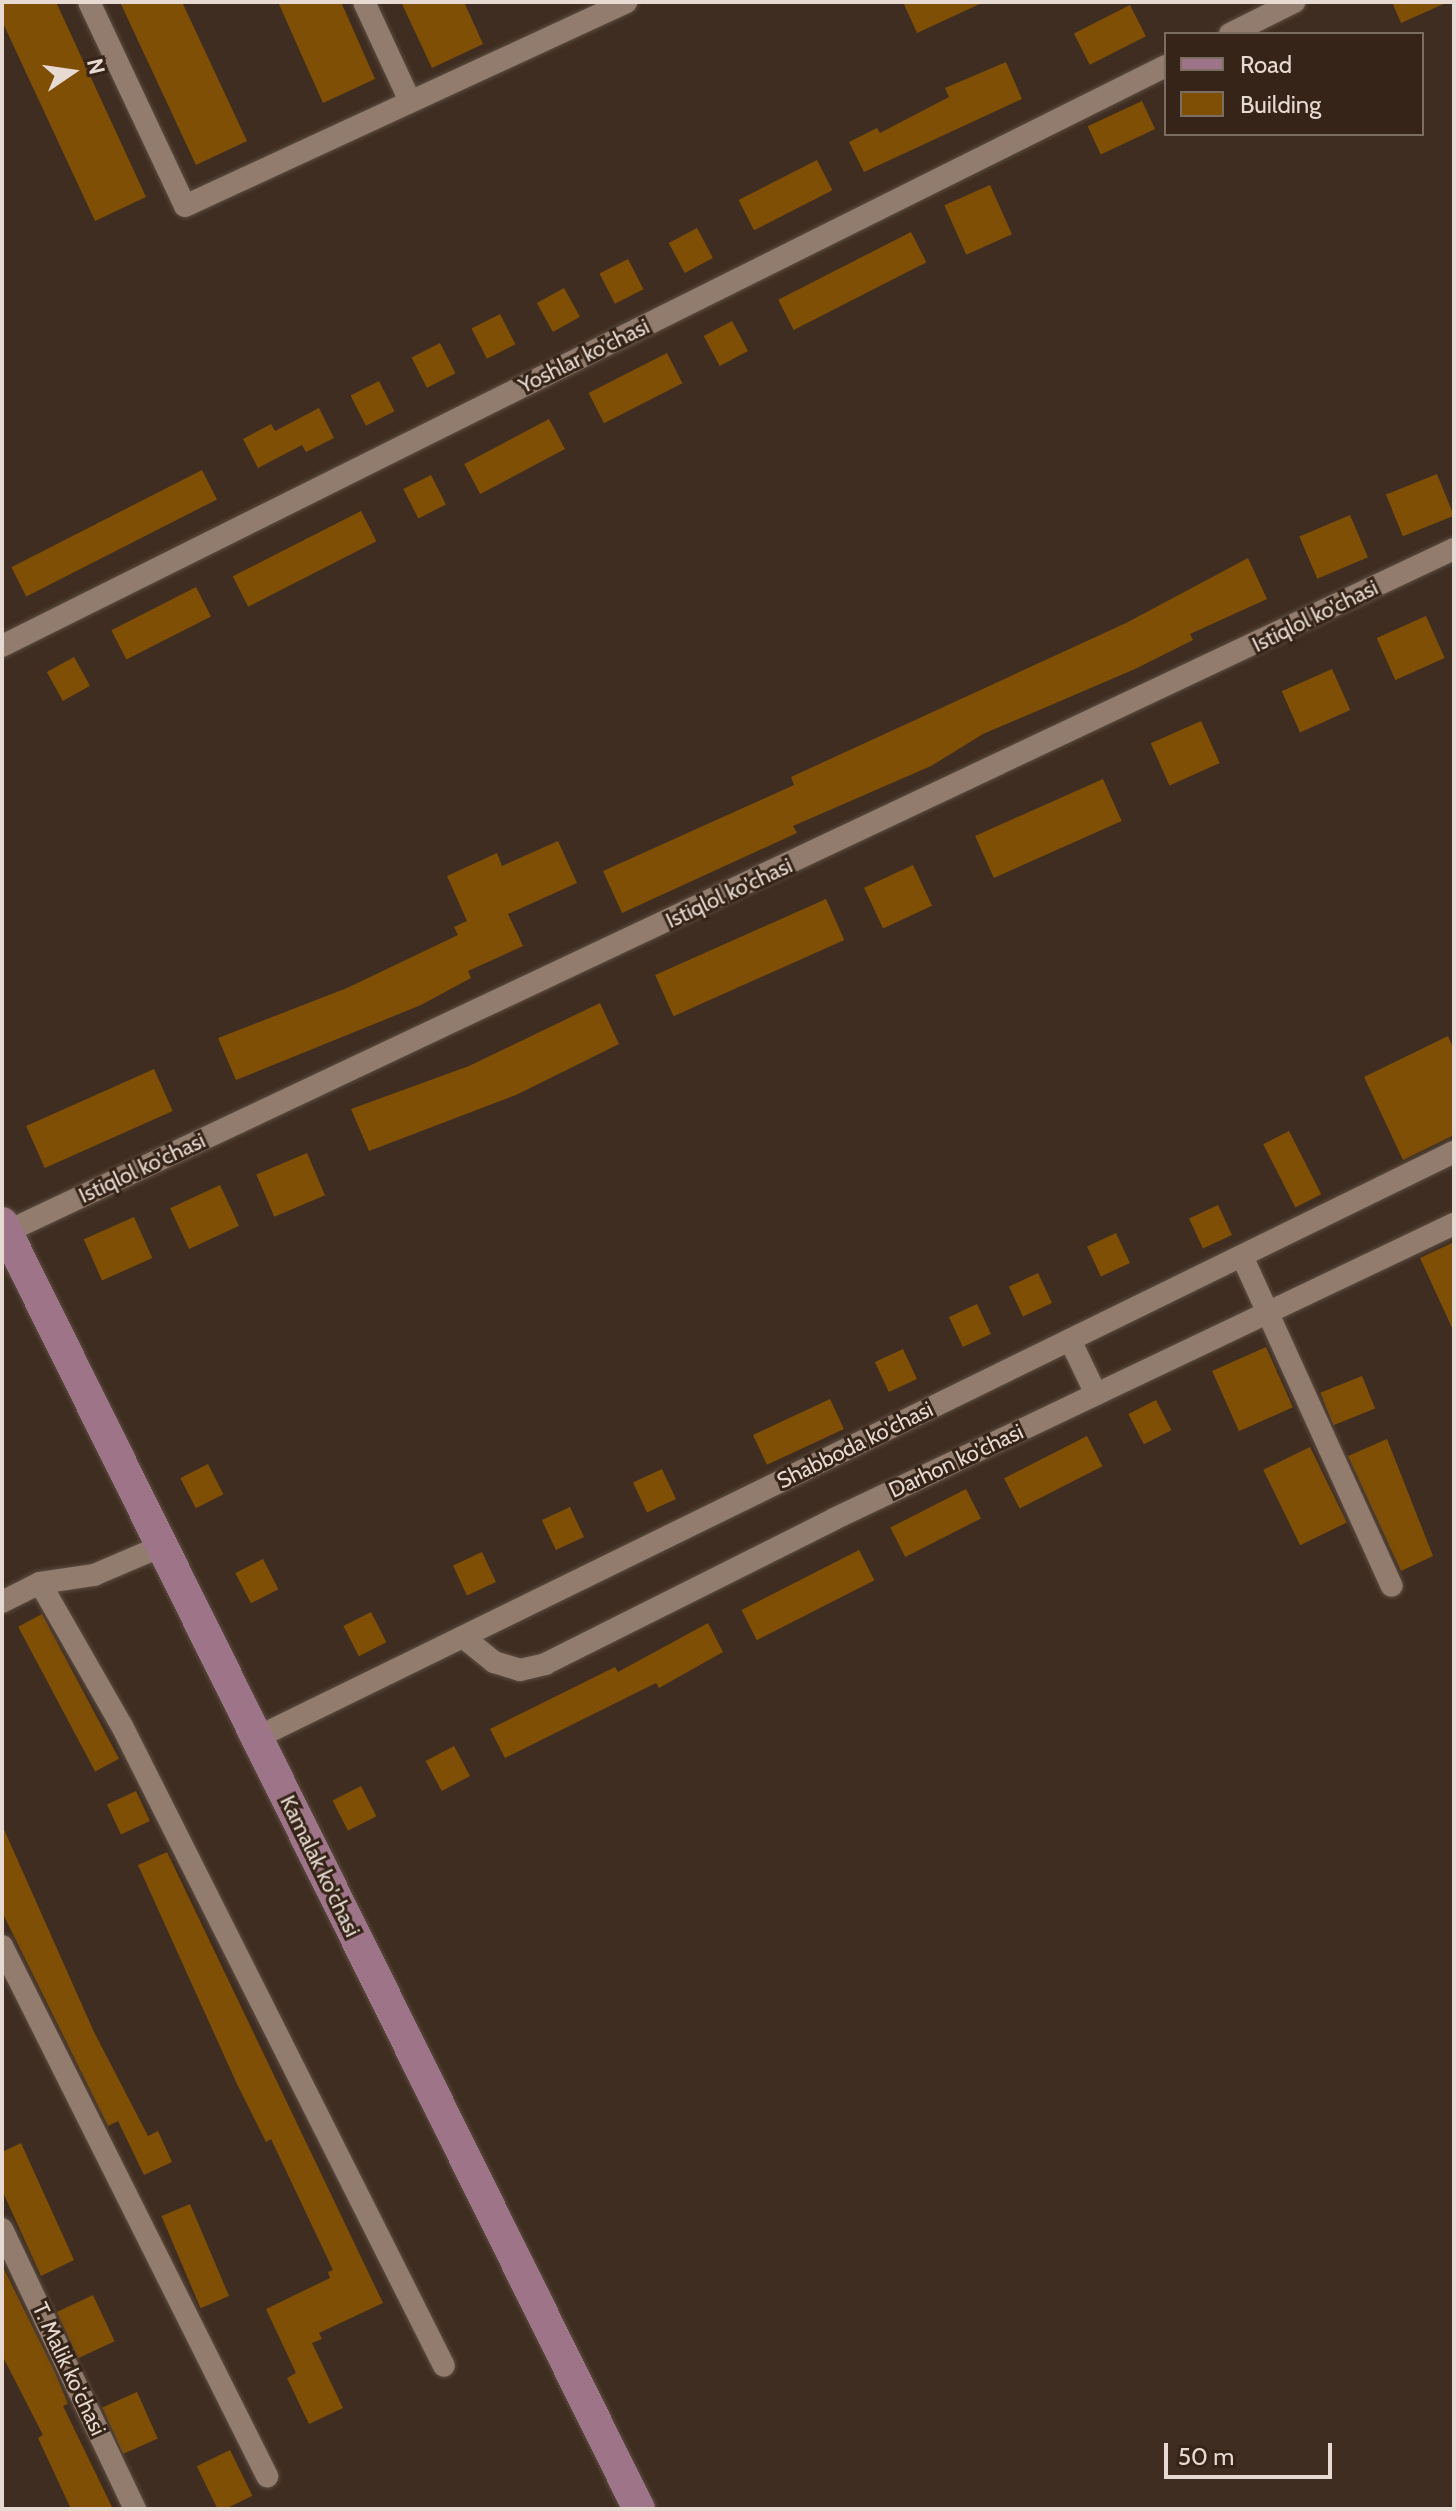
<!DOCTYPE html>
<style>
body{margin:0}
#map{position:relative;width:1456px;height:2511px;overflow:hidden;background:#3f2d21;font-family:Cabin,sans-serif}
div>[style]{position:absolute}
.building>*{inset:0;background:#7f4f06;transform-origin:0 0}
.roads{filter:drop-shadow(0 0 2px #5c4c41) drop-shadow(0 0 2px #5c4c41)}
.street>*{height:22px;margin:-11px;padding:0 11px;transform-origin:11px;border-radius:11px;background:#917c6e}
.secondary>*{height:32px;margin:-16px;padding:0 16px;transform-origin:16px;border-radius:16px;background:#9e7588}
span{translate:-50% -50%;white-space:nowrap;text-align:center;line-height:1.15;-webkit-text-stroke:6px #352417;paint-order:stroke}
.street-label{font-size:22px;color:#e6dad2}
.frame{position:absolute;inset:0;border:4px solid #e6dad2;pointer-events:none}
.legend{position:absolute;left:1164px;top:32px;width:260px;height:104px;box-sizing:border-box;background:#352417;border:2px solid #7c6d62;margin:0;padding:10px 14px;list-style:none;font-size:24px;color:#e6dad2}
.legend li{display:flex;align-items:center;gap:16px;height:40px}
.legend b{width:40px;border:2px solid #7c6d62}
.north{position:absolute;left:32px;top:32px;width:80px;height:80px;-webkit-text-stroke:6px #352417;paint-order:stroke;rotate:77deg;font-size:22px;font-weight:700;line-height:32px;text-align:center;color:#e6dad2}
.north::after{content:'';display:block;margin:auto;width:28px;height:36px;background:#e6dad2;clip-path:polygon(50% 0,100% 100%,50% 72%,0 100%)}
.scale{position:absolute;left:1164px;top:2443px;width:168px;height:36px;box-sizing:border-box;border:4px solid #e6dad2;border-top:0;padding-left:10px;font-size:24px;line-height:28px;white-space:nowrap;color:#e6dad2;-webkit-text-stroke:6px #352417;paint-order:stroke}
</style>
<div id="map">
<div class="building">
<i style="clip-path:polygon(2px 2px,56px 2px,146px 197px,95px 221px,2px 21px)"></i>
<i style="clip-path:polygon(120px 2px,182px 2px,247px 141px,196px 165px)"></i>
<i style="clip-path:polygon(278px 2px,341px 2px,375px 79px,323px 103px)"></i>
<i style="clip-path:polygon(401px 2px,464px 2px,483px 44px,432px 68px)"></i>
<i style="clip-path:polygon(903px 2px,984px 2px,917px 33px)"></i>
<i style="clip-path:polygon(1392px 2px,1448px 2px,1401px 23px)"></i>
<i style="left:1130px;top:5px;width:35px;height:63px;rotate:63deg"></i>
<i style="clip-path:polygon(1006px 62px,1022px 99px,864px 172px,849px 142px,877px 128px,880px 133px,949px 97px,945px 88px)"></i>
<i style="left:1142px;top:101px;width:31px;height:60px;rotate:65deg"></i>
<i style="left:817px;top:160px;width:34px;height:88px;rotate:63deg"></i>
<i style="left:990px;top:185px;width:54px;height:50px;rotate:66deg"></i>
<i style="left:697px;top:228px;width:34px;height:32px;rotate:62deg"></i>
<i style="left:911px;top:232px;width:34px;height:149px;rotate:63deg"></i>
<i style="left:628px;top:259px;width:34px;height:32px;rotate:63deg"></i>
<i style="left:564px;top:288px;width:33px;height:31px;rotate:61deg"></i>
<i style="left:500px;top:314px;width:34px;height:32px;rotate:63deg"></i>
<i style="left:732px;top:321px;width:34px;height:32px;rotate:62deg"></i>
<i style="left:440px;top:343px;width:34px;height:32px;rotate:63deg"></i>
<i style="left:667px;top:353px;width:34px;height:88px;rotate:63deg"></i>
<i style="left:379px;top:381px;width:34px;height:32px;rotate:63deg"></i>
<i style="clip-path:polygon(319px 408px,334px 438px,306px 452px,302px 445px,258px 468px,243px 439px,271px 424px,275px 431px)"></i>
<i style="left:549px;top:419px;width:34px;height:96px;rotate:62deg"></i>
<i style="left:202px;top:470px;width:33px;height:214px;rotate:63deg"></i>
<i style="left:1437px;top:474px;width:45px;height:55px;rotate:68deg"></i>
<i style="left:431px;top:475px;width:33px;height:31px;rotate:63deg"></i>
<i style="left:361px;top:511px;width:34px;height:144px;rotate:63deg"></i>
<i style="left:1350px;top:515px;width:46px;height:55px;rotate:67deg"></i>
<i style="clip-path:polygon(1248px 558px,1267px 599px,1190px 634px,1193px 640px,1135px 669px,983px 734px,931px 766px,793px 826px,797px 833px,622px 913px,603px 871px,794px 785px,791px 777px,1126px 623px)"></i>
<i style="left:196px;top:587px;width:33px;height:95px;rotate:63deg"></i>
<i style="left:1426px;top:616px;width:46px;height:54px;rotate:66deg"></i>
<i style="left:74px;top:657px;width:33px;height:31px;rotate:61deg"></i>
<i style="left:1332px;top:669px;width:45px;height:55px;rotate:66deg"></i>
<i style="left:1201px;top:721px;width:46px;height:55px;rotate:66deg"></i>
<i style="left:1103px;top:779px;width:46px;height:140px;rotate:66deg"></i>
<i style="clip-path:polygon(558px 841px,577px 883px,508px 914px,523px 946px,468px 971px,471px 978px,421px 1005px,236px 1080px,218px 1038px,347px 988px,458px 935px,454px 927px,467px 921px,447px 876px,497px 853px,502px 866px)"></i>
<i style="left:913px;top:865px;width:45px;height:54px;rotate:65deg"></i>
<i style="left:826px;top:899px;width:45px;height:187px;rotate:66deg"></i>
<i style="clip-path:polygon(600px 1003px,619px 1044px,516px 1095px,369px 1151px,351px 1109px,469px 1066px)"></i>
<i style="clip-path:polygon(1448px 1036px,1454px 1050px,1454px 1135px,1403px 1160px,1364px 1077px)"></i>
<i style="left:154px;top:1069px;width:46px;height:140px;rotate:66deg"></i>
<i style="left:1289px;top:1131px;width:71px;height:29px;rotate:63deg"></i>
<i style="left:307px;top:1153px;width:46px;height:55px;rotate:67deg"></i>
<i style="left:220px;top:1185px;width:45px;height:55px;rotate:65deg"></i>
<i style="left:1218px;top:1205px;width:33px;height:32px;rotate:65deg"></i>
<i style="left:134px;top:1217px;width:45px;height:55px;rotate:66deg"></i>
<i style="left:1116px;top:1233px;width:33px;height:32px;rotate:65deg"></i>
<i style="clip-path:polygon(1454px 1242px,1454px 1332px,1420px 1258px)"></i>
<i style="left:1038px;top:1273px;width:33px;height:32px;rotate:65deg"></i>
<i style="left:977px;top:1304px;width:33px;height:31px;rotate:65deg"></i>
<i style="left:1266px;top:1347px;width:66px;height:59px;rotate:66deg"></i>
<i style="left:903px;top:1349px;width:33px;height:31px;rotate:65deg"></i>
<i style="left:1362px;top:1376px;width:35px;height:45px;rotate:68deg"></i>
<i style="left:830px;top:1399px;width:33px;height:85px;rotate:65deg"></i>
<i style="left:1156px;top:1400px;width:34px;height:31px;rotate:63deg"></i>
<i style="left:1087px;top:1436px;width:34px;height:93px;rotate:63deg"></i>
<i style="clip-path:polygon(1387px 1439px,1433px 1556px,1401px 1571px,1348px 1456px)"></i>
<i style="left:1310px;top:1447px;width:84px;height:52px;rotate:64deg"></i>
<i style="left:208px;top:1464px;width:34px;height:31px;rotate:63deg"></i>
<i style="left:662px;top:1469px;width:33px;height:32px;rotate:65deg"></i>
<i style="left:966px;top:1489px;width:33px;height:85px;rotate:63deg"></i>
<i style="left:570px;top:1507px;width:33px;height:31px;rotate:65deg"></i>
<i style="left:859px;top:1550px;width:34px;height:132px;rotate:63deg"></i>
<i style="left:482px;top:1552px;width:33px;height:32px;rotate:65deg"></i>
<i style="left:263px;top:1559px;width:34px;height:31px;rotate:63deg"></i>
<i style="left:371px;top:1612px;width:34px;height:31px;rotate:63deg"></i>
<i style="left:42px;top:1614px;width:164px;height:27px;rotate:62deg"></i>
<i style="clip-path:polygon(708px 1623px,723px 1652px,659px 1688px,656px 1683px,505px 1758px,490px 1729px,615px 1667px,618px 1672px)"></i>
<i style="left:454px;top:1746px;width:34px;height:32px;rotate:62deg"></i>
<i style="left:361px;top:1786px;width:34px;height:32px;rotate:63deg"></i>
<i style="left:136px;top:1791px;width:33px;height:32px;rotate:65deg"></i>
<i style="clip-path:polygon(2px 1825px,94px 2032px,148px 2136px,158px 2131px,172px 2162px,144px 2175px,118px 2121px,108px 2126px,2px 1912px)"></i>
<i style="clip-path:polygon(167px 1852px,383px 2303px,319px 2333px,322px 2339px,312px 2343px,343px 2408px,309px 2424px,287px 2378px,296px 2373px,266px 2309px,330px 2278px,328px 2272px,333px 2270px,271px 2139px,266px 2142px,237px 2084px,138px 1865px)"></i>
<i style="clip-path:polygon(21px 2143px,74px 2260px,41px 2276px,2px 2190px,2px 2152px)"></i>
<i style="left:190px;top:2204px;width:100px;height:31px;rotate:67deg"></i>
<i style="clip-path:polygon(2px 2265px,54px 2370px,68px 2404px,63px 2406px,113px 2509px,71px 2509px,38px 2438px,43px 2435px,2px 2355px)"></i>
<i style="left:93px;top:2295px;width:51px;height:40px;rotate:65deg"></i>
<i style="left:137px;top:2392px;width:51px;height:38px;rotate:66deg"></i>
<i style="left:230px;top:2450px;width:51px;height:37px;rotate:64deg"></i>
</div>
<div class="roads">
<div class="street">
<i style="left:89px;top:2px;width:225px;rotate:64.8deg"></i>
<i style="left:185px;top:206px;width:486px;rotate:-24.8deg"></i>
<i style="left:364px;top:2px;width:109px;rotate:65.1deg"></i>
<i style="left:1230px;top:34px;width:72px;rotate:-26.6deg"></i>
<i style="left:2px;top:646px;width:1300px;rotate:-26.49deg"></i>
<i style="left:2px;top:1234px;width:1605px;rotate:-25.26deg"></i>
<i style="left:1242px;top:1256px;width:362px;rotate:65.6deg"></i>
<i style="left:1070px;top:1340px;width:60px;rotate:64.3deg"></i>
<i style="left:40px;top:1583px;width:165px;rotate:60.2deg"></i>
<i style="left:122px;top:1726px;width:716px;rotate:63.29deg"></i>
<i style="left:2px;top:1602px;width:42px;rotate:-26.6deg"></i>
<i style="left:40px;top:1583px;width:55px;rotate:-8.4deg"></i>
<i style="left:94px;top:1575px;width:74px;rotate:-23.1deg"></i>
<i style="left:463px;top:1637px;width:40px;rotate:39deg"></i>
<i style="left:494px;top:1662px;width:27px;rotate:17deg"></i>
<i style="left:520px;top:1670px;width:26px;rotate:-13deg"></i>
<i style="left:545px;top:1664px;width:323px;rotate:-26.6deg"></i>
<i style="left:834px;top:1519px;width:687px;rotate:-25.45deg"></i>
<i style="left:256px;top:1738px;width:1334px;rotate:-26.07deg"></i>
<i style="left:2px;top:1946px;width:593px;rotate:63.43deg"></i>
<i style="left:2px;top:2229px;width:310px;rotate:64.6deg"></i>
</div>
<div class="secondary">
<i style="left:2px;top:1223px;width:1435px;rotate:63.65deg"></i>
</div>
</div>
<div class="street-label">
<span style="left:584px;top:356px;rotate:-26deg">Yoshlar ko'chasi</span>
<span style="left:1315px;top:616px;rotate:-26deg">Istiqlol ko'chasi</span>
<span style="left:729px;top:893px;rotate:-25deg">Istiqlol ko'chasi</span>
<span style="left:142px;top:1168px;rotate:-25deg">Istiqlol ko'chasi</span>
<span style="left:855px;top:1445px;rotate:-26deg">Shabboda ko'chasi</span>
<span style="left:956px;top:1461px;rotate:-25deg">Darhon ko'chasi</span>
<span style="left:320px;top:1866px;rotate:64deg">Kamalak ko'chasi</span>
<span style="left:69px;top:2369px;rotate:65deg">T. Malik ko'chasi</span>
</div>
<div class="frame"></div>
<ul class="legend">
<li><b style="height:10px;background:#9e7588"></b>Road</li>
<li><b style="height:22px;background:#7f4f06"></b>Building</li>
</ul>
<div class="north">N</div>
<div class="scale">50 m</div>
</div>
